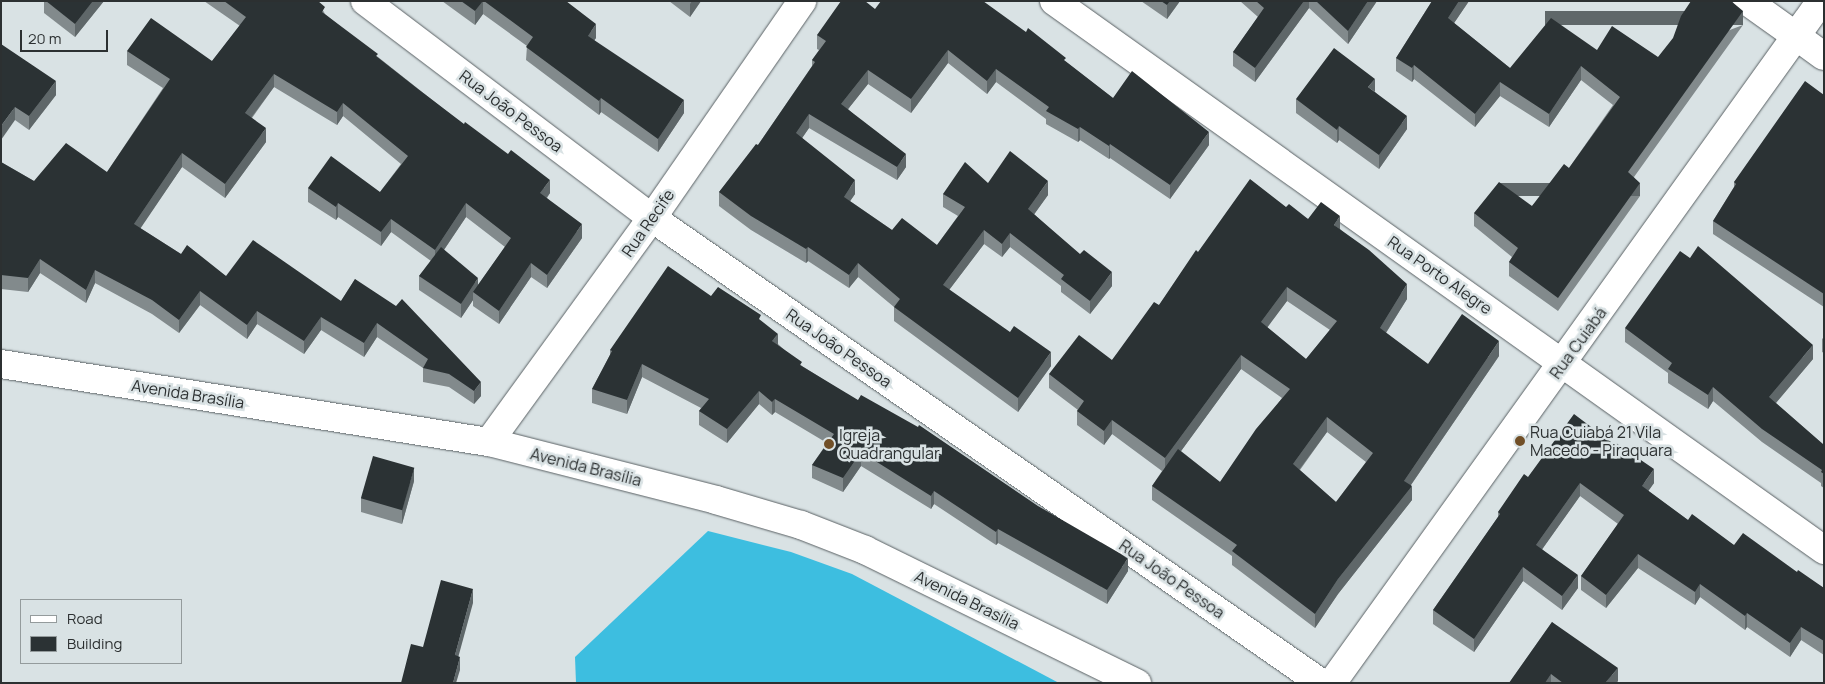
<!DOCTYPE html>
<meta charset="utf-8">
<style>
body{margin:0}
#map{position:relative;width:1825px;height:684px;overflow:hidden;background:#d9e2e4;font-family:Manrope,sans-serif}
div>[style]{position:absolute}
.forest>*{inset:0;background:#3dbee0}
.roads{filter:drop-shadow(0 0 1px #5a6164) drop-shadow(0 0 1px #5a6164)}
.minor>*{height:28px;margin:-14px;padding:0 14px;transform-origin:14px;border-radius:14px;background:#fff}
.tertiary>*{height:28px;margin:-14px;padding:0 14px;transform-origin:14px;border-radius:14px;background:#fff}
.wall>*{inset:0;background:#828a8c}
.shaded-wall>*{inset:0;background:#5f6769;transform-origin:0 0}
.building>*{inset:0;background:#2b3234;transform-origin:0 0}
.dots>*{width:14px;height:14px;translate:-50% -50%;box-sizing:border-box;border:2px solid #d9e2e4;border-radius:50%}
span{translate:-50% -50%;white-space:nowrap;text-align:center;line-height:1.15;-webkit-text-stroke:5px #d9e2e4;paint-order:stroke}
.street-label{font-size:16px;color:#2c3031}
.poi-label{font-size:16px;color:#2c3031}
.left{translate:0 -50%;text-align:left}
.frame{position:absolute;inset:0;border:2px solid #2c3031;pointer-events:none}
.legend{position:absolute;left:20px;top:599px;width:162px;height:65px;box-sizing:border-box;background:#d9e2e4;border:1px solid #949b9c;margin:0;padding:6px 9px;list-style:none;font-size:15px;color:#2c3031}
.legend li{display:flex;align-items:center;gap:10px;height:25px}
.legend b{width:25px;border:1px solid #949b9c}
.scale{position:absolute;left:20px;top:30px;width:88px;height:22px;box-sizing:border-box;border:2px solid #2c3031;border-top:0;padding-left:6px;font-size:15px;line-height:18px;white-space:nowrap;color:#2c3031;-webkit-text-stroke:4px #d9e2e4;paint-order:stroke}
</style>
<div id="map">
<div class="forest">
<i style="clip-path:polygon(708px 531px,791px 552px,852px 574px,1059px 683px,576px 683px,575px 657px)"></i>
</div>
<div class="roads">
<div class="minor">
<i style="left:365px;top:1px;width:360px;rotate:37.1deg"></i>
<i style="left:652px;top:218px;width:815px;rotate:34.8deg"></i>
<i style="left:1054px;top:1px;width:946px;rotate:35.49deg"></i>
<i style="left:1747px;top:1px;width:60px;rotate:35.5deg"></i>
<i style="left:1796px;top:36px;width:43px;rotate:-54.5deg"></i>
<i style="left:489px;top:442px;width:277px;rotate:-54deg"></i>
<i style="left:652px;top:218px;width:264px;rotate:-55.3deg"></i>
</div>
<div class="tertiary">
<i style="left:1px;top:364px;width:494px;rotate:9.1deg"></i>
<i style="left:489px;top:442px;width:234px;rotate:14.3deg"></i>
<i style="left:716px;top:500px;width:89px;rotate:16.4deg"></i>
<i style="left:801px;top:525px;width:69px;rotate:21.3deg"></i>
<i style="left:865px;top:550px;width:303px;rotate:26.1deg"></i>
<i style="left:1332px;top:683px;width:796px;rotate:-54.35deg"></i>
<i style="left:1796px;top:36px;width:34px;rotate:36deg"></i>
</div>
</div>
<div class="wall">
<i style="clip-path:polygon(44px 1px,104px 1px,75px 37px,44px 13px)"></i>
<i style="clip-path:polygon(evenodd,204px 1px,318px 1px,325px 14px,378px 57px,550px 193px,547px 198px,582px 238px,547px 288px,531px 277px,499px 324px,473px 306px,473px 300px,461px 318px,419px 290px,419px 276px,431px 261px,391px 232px,381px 246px,338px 217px,336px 220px,308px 202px,308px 188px,380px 192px,401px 164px,343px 116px,337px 125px,274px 87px,252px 118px,266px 142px,225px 198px,182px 167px,140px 228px,181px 254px,226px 276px,341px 301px,355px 279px,481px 396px,474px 404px,449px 387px,423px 382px,423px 368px,377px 337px,364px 357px,321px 330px,304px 354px,257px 324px,247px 339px,200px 305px,179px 333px,152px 314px,95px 283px,86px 303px,40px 273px,28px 292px,1px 289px,1px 162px,34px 181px,107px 172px,163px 88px,127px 65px,127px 51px,212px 61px,240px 26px,204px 1px,466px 217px,505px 247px,478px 285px,444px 250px,466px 217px)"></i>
<i style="clip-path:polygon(442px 1px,566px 1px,596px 38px,594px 40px,684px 113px,658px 152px,601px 112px,599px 115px,526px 60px,527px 46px,483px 14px,475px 25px)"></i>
<i style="clip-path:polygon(669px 1px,701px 1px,690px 17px)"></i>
<i style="clip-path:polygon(1141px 1px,1180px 1px,1167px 19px)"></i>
<i style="clip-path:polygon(1240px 1px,1377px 1px,1348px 44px,1309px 8px,1255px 82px,1233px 66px,1233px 52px,1258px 17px)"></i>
<i style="clip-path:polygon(1432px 1px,1469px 1px,1454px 23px,1510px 68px,1597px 50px,1658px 57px,1743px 25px,1634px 177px,1640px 196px,1558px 311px,1509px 276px,1509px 262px,1512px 257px,1474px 226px,1474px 213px,1532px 206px,1569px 168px,1613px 105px,1581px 80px,1549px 127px,1500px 96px,1475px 127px,1414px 79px,1412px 82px,1396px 71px,1396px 58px)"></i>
<i style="clip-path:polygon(875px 9px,1066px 62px,1113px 98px,1209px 145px,1170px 199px,1110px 158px,1109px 159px,1080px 140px,1078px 142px,1046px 124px,1046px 119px,996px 82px,987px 94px,948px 63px,911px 113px,868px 84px,848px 109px,906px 167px,897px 180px,809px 128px,802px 138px,855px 194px,850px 201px,892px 230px,937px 245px,958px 216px,943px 207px,943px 194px,988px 183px,1048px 195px,1034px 214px,1112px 286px,1090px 314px,1061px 292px,1061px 286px,1010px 247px,1002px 257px,984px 244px,949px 290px,1051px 366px,1018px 412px,894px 321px,894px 307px,858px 277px,849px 288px,808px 261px,806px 263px,751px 230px,719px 206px,719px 192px,758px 145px,812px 66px,812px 60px,819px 50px,817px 49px,817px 35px)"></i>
<i style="clip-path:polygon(1px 44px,56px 95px,29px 130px,15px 120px)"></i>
<i style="clip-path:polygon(1375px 92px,1407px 129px,1379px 169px,1339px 140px,1337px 143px,1296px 113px,1296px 99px)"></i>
<i style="clip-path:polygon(1824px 95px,1824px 307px,1713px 234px,1713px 221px,1734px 187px,1734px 182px)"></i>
<i style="clip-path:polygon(evenodd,1286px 207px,1308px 219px,1340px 229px,1407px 299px,1386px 333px,1428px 364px,1499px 356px,1411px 485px,1412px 500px,1338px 594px,1315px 628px,1232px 565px,1232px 556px,1152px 500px,1152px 486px,1162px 471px,1112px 434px,1104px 445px,1077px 425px,1077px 411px,1078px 410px,1049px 388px,1049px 374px,1112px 360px,1159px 305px,1198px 252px,1286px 207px,1287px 301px,1330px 330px,1306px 359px,1267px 327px,1287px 301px,1286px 207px,1241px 369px,1282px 398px,1220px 482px,1181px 451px,1241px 369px,1286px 207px,1327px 432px,1366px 462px,1336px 502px,1300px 470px,1327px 432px)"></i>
<i style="clip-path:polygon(711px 296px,761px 322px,778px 344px,802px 366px,1128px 571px,1107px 604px,998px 543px,996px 545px,934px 504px,931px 509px,861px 466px,843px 492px,812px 478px,812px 465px,827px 443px,775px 412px,772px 415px,759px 404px,727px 443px,699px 425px,699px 411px,701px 408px,642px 377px,627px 414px,592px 403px,592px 389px,610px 355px,610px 350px)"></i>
<i style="clip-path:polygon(1625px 328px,1813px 359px,1776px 403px,1824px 445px,1824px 488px,1821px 486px,1821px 483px,1762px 442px,1713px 401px,1708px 409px,1668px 383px,1668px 373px,1625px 342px)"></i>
<i style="clip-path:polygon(1824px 337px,1824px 353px,1822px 352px,1822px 339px)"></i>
<i style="clip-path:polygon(1528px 477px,1654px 483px,1648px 491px,1688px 520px,1734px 545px,1797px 572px,1824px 588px,1824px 655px,1801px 640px,1790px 657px,1747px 627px,1745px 630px,1700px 597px,1695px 605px,1638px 568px,1606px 608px,1581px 590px,1581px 576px,1618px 524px,1580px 496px,1542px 549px,1578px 588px,1562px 610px,1523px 581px,1474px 652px,1433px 624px,1433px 610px,1498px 517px,1498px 512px)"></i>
<i style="clip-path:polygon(414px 481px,402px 524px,361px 512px,361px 498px)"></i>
<i style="clip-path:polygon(1552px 622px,1618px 681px,1616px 683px,1509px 683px)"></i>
</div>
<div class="shaded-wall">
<i style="clip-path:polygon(93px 1px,104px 1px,75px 37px,75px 24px)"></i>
<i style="clip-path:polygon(483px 1px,483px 14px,475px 25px,475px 11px)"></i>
<i style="clip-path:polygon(692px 1px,701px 1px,690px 17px,690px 4px)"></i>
<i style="clip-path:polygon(1170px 1px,1180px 1px,1167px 19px,1167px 5px)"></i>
<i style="clip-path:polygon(1304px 1px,1309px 1px,1309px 8px,1255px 82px,1255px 68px)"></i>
<i style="clip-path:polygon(1368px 1px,1377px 1px,1348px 44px,1348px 31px)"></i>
<i style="clip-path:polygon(1459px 1px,1469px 1px,1448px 32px,1448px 18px)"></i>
<i style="left:1743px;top:11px;width:14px;height:198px;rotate:90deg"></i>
<i style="clip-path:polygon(596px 24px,596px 38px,588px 49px,588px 36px)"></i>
<i style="clip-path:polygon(948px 50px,948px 63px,911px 113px,911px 99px)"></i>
<i style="clip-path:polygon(1414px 65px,1414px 79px,1412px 82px,1412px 68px)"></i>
<i style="clip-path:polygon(1581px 66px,1581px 80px,1549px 127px,1549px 114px)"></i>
<i style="clip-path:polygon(996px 69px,996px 82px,987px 94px,987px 81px)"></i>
<i style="clip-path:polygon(868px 70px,868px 84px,841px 118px,841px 104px)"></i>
<i style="clip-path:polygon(274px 74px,274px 87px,245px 126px,245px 113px)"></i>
<i style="clip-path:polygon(1375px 79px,1375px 92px,1368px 87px)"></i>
<i style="clip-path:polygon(56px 81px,56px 95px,29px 130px,29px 116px)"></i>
<i style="clip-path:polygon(1500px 82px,1500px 96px,1475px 127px,1475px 114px)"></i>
<i style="clip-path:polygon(601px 98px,601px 112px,599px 115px,599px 101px)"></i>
<i style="clip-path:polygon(684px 100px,684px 113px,658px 152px,658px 139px)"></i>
<i style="clip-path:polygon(343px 103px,343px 116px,337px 125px,337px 112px)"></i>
<i style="clip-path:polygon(15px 107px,15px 120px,1px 140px,1px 126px)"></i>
<i style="clip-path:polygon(809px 114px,809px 128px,796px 147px,796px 133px)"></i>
<i style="clip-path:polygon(1407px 116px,1407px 129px,1379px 169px,1379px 155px)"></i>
<i style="clip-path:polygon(1339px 126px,1339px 140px,1337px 143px,1337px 130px)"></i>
<i style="clip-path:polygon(1080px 127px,1080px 140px,1078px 142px,1078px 129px)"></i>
<i style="clip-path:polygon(266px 128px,266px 142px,225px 198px,225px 184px)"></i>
<i style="clip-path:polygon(1209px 132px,1209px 145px,1170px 199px,1170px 185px)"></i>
<i style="clip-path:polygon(1110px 144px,1110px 158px,1109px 159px,1109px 146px)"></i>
<i style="clip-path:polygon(182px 153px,182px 167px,134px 238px,134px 224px)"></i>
<i style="clip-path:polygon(906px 154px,906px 167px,897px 180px,897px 167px)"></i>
<i style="clip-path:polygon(550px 180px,550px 193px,540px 206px,540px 193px)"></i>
<i style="clip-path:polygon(855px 180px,855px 194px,844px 210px,844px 197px)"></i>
<i style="clip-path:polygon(1048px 181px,1048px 195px,1028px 223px,1028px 209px)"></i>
<i style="left:1640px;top:183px;width:13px;height:141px;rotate:90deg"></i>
<i style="clip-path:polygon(338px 203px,338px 217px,336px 220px,336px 207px)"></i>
<i style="clip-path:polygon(466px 203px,466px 217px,435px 263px,435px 250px)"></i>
<i style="clip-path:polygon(1340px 216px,1340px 230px,1334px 225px)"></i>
<i style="clip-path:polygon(391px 219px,391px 232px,381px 246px,381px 232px)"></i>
<i style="clip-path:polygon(582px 224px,582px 238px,547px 288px,547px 275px)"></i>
<i style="clip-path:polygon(984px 230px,984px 244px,943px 298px,943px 285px)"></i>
<i style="clip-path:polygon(1010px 233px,1010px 247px,1002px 257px,1002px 244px)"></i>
<i style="clip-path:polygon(808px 247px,808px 261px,806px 263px,806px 249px)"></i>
<i style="clip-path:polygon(40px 259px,40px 273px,28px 292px,28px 278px)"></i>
<i style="clip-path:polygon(531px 263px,531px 277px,499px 324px,499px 311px)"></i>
<i style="clip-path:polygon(858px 263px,858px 277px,849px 288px,849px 275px)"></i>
<i style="clip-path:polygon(95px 270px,95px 283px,86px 303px,86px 290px)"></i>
<i style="clip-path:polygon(1112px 272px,1112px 286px,1090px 314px,1090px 301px)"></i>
<i style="clip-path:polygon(478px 278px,478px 292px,473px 292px,473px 300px,461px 318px,461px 304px)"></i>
<i style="clip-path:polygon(1407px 284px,1407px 299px,1380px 342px,1380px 328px)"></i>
<i style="clip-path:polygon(1287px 287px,1287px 301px,1261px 336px,1261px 322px)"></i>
<i style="clip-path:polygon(200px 291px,200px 305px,179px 333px,179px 320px)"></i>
<i style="clip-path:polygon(257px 311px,257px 324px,247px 339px,247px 325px)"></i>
<i style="clip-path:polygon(321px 317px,321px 330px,304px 354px,304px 341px)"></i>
<i style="clip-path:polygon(377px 323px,377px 337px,364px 357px,364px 343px)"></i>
<i style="clip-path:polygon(778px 334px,778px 347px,772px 341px)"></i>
<i style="clip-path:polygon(1499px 341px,1499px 356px,1404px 495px,1404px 481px)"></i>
<i style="clip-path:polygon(1813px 345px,1813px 359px,1769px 411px,1769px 397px)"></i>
<i style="clip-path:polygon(1051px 352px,1051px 366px,1018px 412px,1018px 398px)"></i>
<i style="clip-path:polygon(1241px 355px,1241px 369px,1165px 473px,1165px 458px)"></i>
<i style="clip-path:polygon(642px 364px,642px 377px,627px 414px,627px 400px)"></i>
<i style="clip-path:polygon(481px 382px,481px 396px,474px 404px,474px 391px)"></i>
<i style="clip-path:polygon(1713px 387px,1713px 401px,1708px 409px,1708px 395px)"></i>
<i style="clip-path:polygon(759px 391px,759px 404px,727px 443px,727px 429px)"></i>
<i style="clip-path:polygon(775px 399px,775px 412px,772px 415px,772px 402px)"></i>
<i style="clip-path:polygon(1327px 417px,1327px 432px,1293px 478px,1293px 464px)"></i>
<i style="clip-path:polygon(1112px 420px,1112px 434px,1104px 445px,1104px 431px)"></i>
<i style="clip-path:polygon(861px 452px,861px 466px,843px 492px,843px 478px)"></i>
<i style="clip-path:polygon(414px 468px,414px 481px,402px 524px,402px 510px)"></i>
<i style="clip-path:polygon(1654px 469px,1654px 483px,1642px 500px,1642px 486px)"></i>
<i style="clip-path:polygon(1580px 483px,1580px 496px,1536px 558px,1536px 545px)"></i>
<i style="clip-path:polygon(1412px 486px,1412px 500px,1338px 594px,1315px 628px,1315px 614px,1338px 579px)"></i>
<i style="clip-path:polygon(934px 491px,934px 504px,931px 509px,931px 496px)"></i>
<i style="clip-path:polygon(998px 529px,998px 543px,996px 545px,996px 532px)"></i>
<i style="clip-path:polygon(1638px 554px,1638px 568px,1606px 608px,1606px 595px)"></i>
<i style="clip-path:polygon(1128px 558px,1128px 571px,1107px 604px,1107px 590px)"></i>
<i style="clip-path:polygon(1523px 567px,1523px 581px,1474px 652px,1474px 639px)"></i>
<i style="clip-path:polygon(1578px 575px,1578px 588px,1562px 610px,1562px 596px)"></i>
<i style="clip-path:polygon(1700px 584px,1700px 597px,1695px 605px,1695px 592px)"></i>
<i style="clip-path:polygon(473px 589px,473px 603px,455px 669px,455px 655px)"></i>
<i style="clip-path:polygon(1747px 613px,1747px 627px,1745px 630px,1745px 616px)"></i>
<i style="clip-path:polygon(1801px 627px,1801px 640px,1790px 657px,1790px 643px)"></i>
<i style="clip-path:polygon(460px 657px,460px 670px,456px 683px,453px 683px)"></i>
<i style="clip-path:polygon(1618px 668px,1618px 681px,1616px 683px,1605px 683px)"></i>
<i style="clip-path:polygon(1551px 674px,1551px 683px,1545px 683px)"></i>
</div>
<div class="building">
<i style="clip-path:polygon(46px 1px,93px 1px,75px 24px)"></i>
<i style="clip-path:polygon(224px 1px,318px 1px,325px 7px,322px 12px,378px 54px,376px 56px,418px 89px,464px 124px,465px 122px,508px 154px,511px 150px,550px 180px,540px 193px,582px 224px,547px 275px,531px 263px,499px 311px,473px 292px,511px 238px,466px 203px,435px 250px,391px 219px,381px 232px,338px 203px,336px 207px,308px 188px,331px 156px,380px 192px,408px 156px,343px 103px,337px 112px,274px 74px,245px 113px,266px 128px,225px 184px,182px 153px,134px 224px,181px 254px,187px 245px,226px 276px,253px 240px,341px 301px,355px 279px,396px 306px,402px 299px,481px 382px,474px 391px,449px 374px,423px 368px,428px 359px,377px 323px,364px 343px,321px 317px,304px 341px,257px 311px,247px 325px,200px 291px,179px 320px,152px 300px,95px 270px,86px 290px,40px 259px,28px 278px,1px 275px,1px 162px,34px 181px,66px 143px,107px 172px,170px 79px,127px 51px,151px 18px,212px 61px,246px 17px)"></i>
<i style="clip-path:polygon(461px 1px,483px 1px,475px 11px)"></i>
<i style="clip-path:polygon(484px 1px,566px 1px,596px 24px,588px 36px,684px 100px,658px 139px,601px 98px,599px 101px,526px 47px,533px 37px)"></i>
<i style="clip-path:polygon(841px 1px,865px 1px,875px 9px,881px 1px,983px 1px,1026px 32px,1028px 28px,1066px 58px,1064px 60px,1113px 98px,1132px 71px,1209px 132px,1170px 185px,1110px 144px,1109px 146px,1080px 127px,1078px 129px,1046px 111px,1049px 107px,996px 69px,987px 81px,948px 50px,911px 99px,868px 70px,841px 104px,906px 154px,897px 167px,809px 114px,796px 133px,855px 180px,844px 197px,892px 230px,902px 218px,937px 245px,965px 207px,943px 194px,965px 162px,988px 183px,1010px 151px,1048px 181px,1028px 209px,1080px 254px,1084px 250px,1112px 272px,1090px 301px,1061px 279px,1064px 275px,1010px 233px,1002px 244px,984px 230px,943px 285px,1010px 332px,1014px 326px,1051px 352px,1018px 398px,894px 307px,900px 299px,858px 263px,849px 275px,808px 247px,806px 249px,751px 216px,719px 192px,756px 144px,758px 145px,815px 62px,812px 60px,826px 41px,817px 35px)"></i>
<i style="clip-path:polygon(1161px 1px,1170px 1px,1167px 5px)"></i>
<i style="clip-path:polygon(1256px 1px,1304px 1px,1255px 68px,1233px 52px,1264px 8px)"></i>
<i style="clip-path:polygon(1316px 1px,1368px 1px,1348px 31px)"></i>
<i style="clip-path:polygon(1432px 1px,1459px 1px,1448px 18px,1510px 68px,1551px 18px,1597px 50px,1612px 26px,1658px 57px,1673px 38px,1681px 16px,1691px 1px,1731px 1px,1743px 11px,1628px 172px,1640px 183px,1558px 298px,1509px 262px,1518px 248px,1474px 213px,1499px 182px,1532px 206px,1564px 164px,1569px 168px,1620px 97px,1581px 66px,1549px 114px,1500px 82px,1475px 114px,1414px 65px,1412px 68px,1396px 58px)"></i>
<i style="clip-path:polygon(1px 44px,56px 81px,29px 116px,15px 107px,1px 126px)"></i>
<i style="clip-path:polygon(1334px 48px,1375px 79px,1368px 87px,1407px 116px,1379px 155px,1339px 126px,1337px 130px,1296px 99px)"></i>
<i style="clip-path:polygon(1805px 81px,1824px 95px,1824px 294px,1713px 221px,1736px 184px,1734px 182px)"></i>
<i style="clip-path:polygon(evenodd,1250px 179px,1286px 207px,1289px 204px,1308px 219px,1321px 202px,1340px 216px,1334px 225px,1369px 250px,1407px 284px,1380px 328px,1428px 364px,1462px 314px,1499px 341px,1404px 481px,1412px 486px,1338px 579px,1315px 614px,1232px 551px,1237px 545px,1152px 486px,1178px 449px,1220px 482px,1256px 429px,1290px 389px,1241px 355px,1165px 458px,1112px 420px,1104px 431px,1077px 411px,1084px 401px,1049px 374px,1079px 335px,1112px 360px,1154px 302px,1159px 305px,1196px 250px,1198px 252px,1250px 179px,1287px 287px,1337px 321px,1306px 359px,1261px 322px,1287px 287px,1250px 179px,1327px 417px,1373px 453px,1336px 502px,1293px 464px,1327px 417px)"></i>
<i style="clip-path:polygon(1698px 246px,1813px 345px,1769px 397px,1824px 445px,1824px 474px,1821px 472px,1822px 470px,1762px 429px,1713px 387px,1708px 395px,1668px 369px,1672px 363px,1625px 328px,1680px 251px,1690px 258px)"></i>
<i style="clip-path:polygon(441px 247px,478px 278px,461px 304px,419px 276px)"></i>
<i style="clip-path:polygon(668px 266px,711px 296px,718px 287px,761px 315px,759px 319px,778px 334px,772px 341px,802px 362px,800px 365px,858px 400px,861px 395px,918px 427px,919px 425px,1038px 506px,1128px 558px,1107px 590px,998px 529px,996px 532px,934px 491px,931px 496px,861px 452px,843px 478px,812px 465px,834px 434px,775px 399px,772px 402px,759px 391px,727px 429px,699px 411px,709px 399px,642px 364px,627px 400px,592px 389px,612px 351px,610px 350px)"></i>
<i style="clip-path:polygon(1574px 414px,1615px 445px,1616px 443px,1654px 469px,1642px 486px,1688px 520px,1692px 514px,1734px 545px,1743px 533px,1797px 572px,1798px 570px,1824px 588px,1824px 641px,1801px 627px,1790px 643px,1747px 613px,1745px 616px,1700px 584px,1695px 592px,1638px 554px,1606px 595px,1581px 576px,1624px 515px,1580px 483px,1536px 545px,1578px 575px,1562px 596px,1523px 567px,1474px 639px,1433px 610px,1500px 514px,1498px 512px,1524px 474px,1528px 477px)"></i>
<i style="left:373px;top:456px;width:43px;height:44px;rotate:16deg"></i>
<i style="clip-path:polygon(441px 580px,473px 589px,455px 655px,460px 657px,453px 683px,401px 683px,411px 644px,423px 647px)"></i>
<i style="clip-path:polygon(1552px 622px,1618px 668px,1605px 683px,1563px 683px,1551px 674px,1545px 683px,1509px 683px)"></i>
</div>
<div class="dots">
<i style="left:1520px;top:441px;background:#714f27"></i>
<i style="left:829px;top:444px;background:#714f27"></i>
</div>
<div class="street-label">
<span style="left:511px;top:111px;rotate:37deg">Rua João Pessoa</span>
<span style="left:648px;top:223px;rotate:-55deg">Rua Recife</span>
<span style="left:1440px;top:275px;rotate:35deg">Rua Porto Alegre</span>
<span style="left:1578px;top:343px;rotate:-54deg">Rua Cuiabá</span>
<span style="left:839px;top:348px;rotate:35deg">Rua João Pessoa</span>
<span style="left:188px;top:394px;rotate:9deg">Avenida Brasília</span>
<span style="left:586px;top:467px;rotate:14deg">Avenida Brasília</span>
<span style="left:1172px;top:579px;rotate:35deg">Rua João Pessoa</span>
<span style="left:967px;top:600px;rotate:26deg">Avenida Brasília</span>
</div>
<div class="poi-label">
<span class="left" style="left:1530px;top:441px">Rua Cuiabá 21 Vila<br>Macedo - Piraquara</span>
<span class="left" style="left:839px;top:444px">Igreja<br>Quadrangular</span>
</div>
<div class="frame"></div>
<ul class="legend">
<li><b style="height:6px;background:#fff"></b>Road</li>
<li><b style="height:14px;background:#2b3234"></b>Building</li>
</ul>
<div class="scale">20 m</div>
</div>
